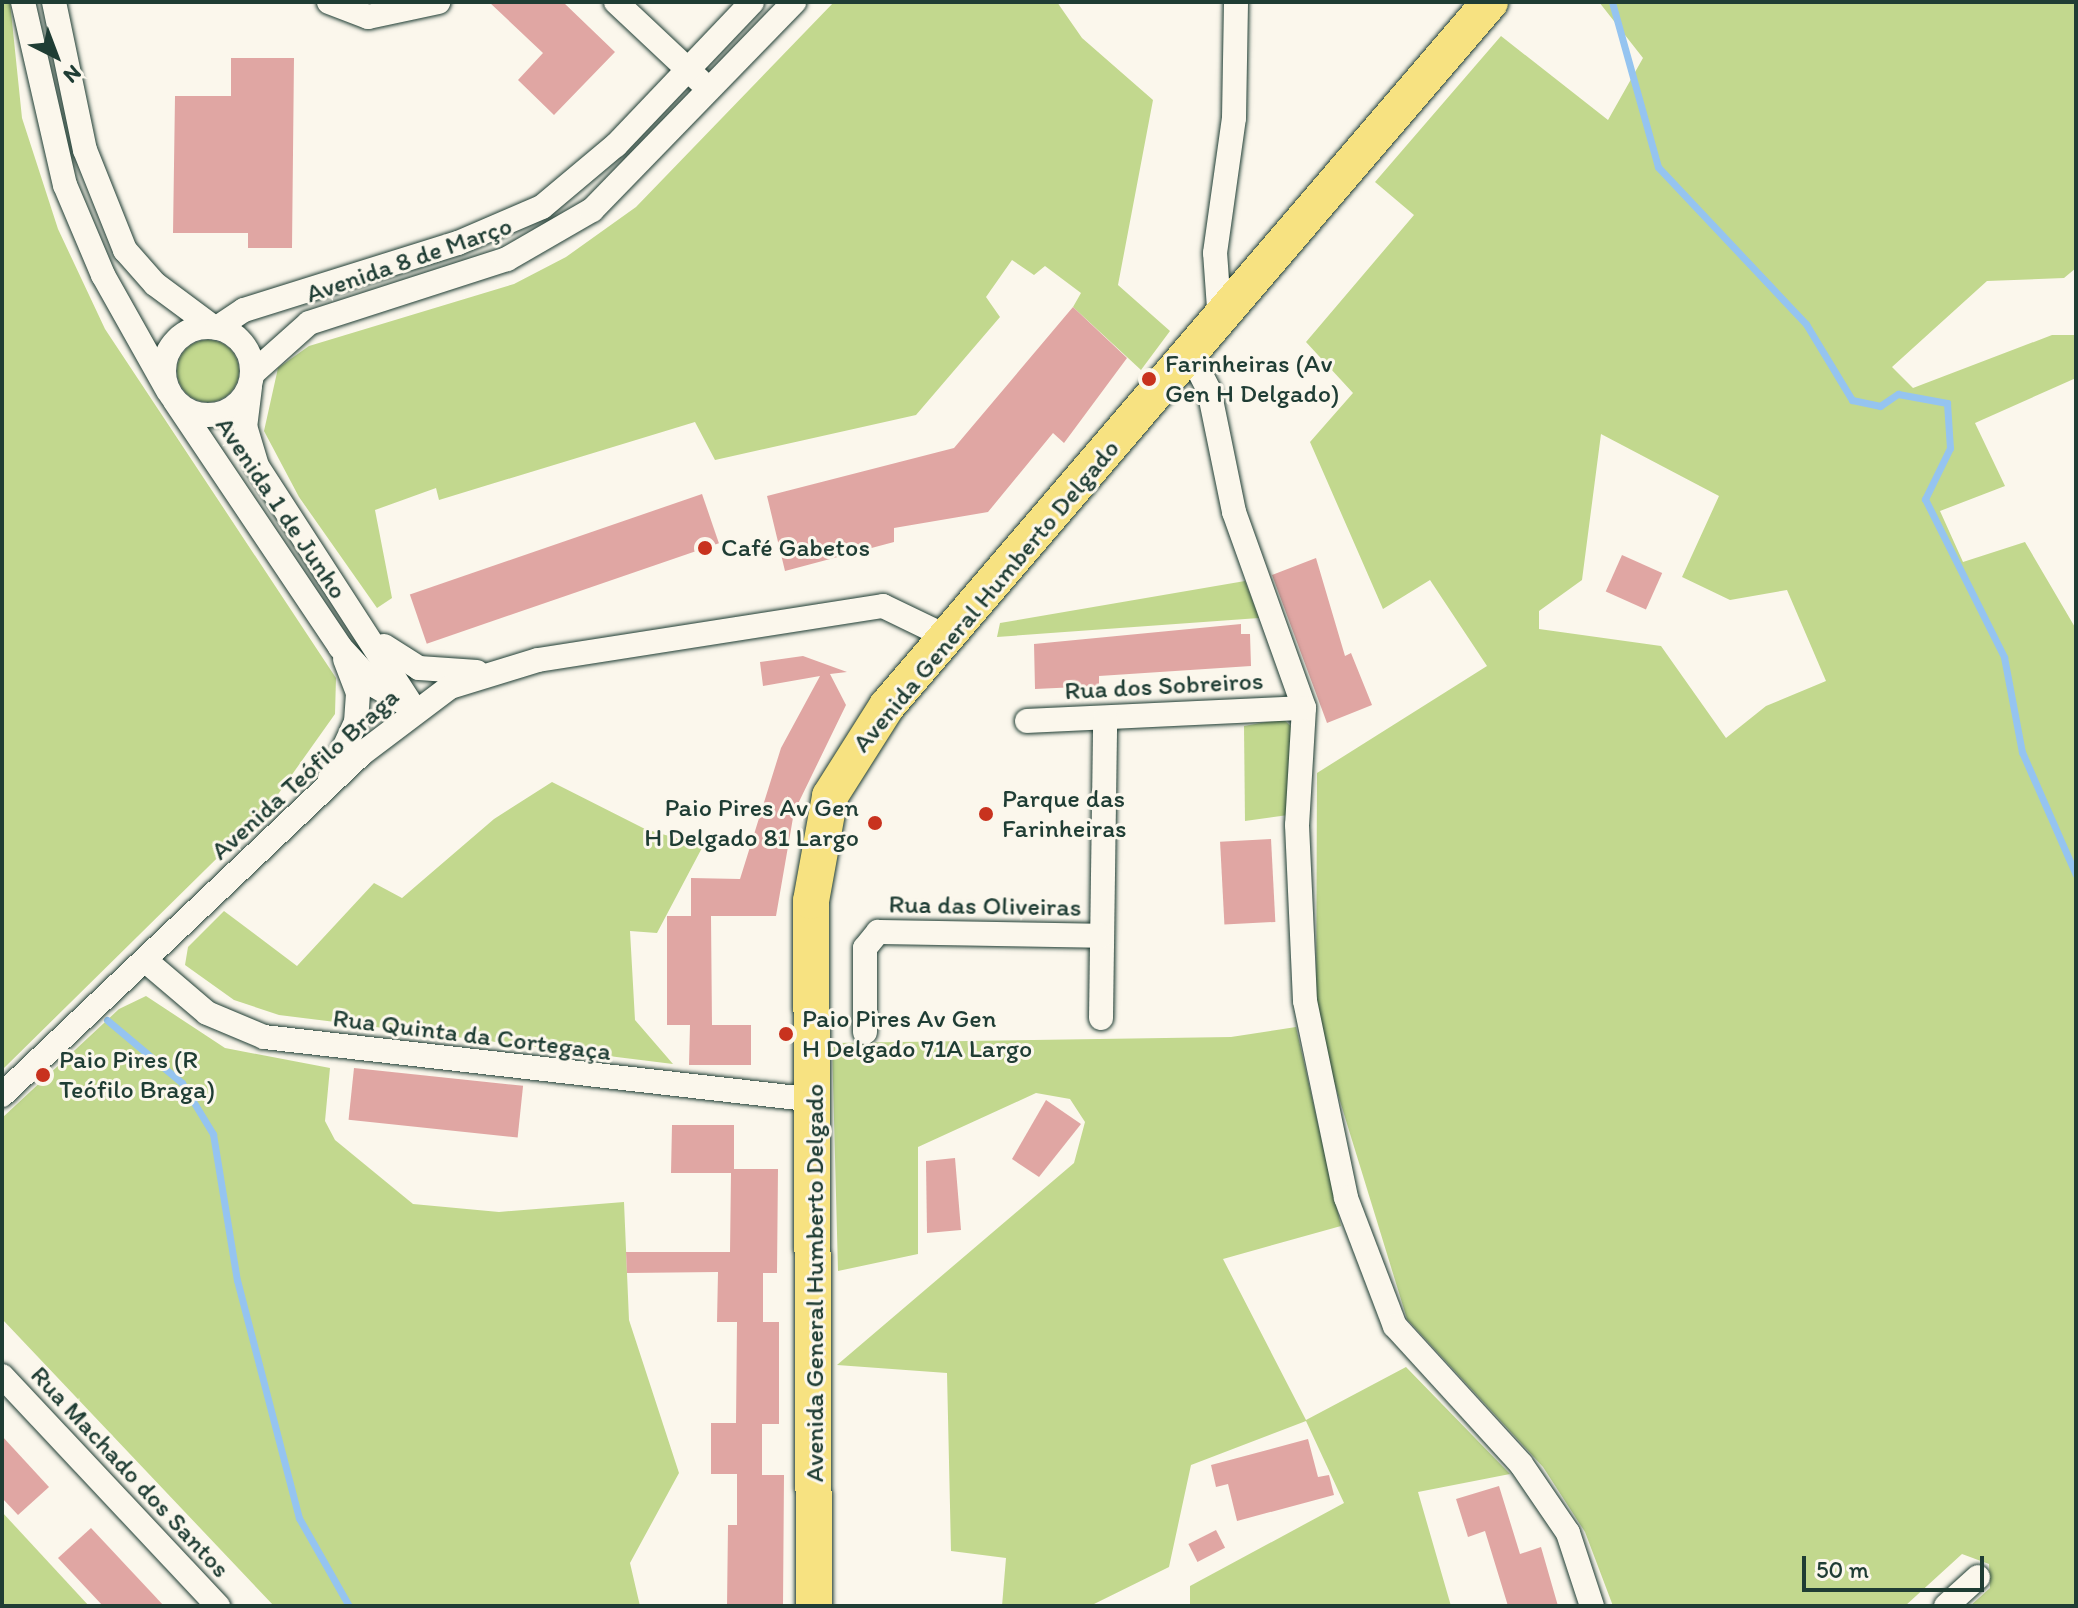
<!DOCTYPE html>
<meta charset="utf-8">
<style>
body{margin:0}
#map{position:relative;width:2078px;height:1608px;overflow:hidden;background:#fbf7ec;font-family:Itim,sans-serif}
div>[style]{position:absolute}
.green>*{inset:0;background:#c2d88e}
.round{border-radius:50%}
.stream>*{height:7px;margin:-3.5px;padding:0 3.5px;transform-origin:3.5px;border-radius:3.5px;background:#95c4f0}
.building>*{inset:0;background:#e0a6a3;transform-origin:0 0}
.roads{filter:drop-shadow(0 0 2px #1f3d34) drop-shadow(0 0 2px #1f3d34)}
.minor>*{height:24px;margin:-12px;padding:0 12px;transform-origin:12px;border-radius:12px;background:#fbf7ec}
.minor>.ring{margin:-12px;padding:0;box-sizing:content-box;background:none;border:24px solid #fbf7ec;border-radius:50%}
.primary>*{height:36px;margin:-18px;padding:0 18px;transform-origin:18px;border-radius:18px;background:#f7e281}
.dots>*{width:22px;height:22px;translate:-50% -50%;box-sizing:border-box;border:4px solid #fbf7ec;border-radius:50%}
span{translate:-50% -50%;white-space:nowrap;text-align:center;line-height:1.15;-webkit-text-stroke:6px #fbf7ec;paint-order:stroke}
.street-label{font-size:26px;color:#1f3d34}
.poi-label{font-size:26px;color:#1f3d34}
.left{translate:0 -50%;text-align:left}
.right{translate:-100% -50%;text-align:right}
.frame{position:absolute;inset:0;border:4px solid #1f3d34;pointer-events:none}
.north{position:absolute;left:16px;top:16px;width:80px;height:80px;-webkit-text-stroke:6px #fbf7ec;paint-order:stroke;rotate:138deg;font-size:22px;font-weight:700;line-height:32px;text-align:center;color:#1f3d34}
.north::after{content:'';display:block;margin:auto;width:28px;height:36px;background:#1f3d34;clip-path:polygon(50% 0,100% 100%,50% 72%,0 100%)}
.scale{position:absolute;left:1802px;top:1556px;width:182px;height:36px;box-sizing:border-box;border:4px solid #1f3d34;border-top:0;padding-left:10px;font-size:24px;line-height:28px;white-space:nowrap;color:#1f3d34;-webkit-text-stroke:6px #fbf7ec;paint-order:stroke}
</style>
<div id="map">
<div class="green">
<i style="clip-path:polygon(2px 2px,10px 2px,22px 118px,58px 229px,105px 329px,336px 678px,335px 714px,269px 807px,2px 1070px)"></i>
<i style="clip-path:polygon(834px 2px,1057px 2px,1082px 38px,1153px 100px,1118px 285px,1170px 331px,1141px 370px,1073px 307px,1081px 293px,1045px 266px,1034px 275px,1012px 260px,986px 297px,1000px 317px,916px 415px,715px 460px,695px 422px,439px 500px,436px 488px,375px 510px,392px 598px,377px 608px,299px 497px,264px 431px,278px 368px,309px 346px,514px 284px,566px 257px,636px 207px)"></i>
<i style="clip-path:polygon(evenodd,1599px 2px,2076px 2px,2076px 268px,2064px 278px,1987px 281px,1892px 367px,1913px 388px,2052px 335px,2076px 335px,2076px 378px,1975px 423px,2005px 486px,1940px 511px,1963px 562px,2025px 542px,2076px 629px,2076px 1606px,1970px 1606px,1990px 1588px,1989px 1564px,1962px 1554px,1905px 1606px,1613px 1606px,1585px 1532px,1543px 1467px,1407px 1319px,1316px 1023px,1317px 773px,1487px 666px,1430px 580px,1383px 609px,1310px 442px,1353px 393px,1306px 342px,1414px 215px,1375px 182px,1501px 36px,1608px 120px,1643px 58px,1599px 2px,1601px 434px,1719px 496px,1682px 577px,1730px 600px,1787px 590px,1826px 681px,1766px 706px,1726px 738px,1661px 646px,1539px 629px,1539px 611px,1582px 580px,1601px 434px)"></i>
<i class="round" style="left:177px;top:340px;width:62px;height:62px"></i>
<i style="clip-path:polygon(1245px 581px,1259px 618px,997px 637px,1000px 623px)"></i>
<i style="clip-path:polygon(1283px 719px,1293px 728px,1288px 815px,1245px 821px,1244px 726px)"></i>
<i style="clip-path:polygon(552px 782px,645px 829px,703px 846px,657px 933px,630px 931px,635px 1020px,673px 1064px,279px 1015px,234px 1000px,185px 965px,188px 947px,224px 911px,297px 966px,374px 883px,402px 898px,494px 819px)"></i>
<i style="clip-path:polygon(146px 996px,225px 1048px,330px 1068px,325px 1121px,335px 1140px,413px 1204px,499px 1212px,624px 1202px,629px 1320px,679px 1473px,630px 1563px,640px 1606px,274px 1606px,2px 1319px,2px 1118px,119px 1009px)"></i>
<i style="clip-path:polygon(1296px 1027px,1341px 1226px,1223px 1259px,1306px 1420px,1406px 1367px,1510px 1474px,1418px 1492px,1451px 1606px,1190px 1606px,1190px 1586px,1344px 1503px,1306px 1421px,1191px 1465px,1169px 1567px,1090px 1606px,1002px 1606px,1006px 1558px,951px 1551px,947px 1373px,837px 1365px,1074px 1163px,1085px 1122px,1070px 1099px,1036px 1093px,918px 1147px,918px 1254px,838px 1271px,832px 1043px,1231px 1037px)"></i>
<i style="clip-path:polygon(2px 1512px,89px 1606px,2px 1606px)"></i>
</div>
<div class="stream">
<i style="left:1612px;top:2px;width:171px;rotate:74.4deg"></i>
<i style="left:1658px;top:167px;width:216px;rotate:46.7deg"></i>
<i style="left:1806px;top:324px;width:89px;rotate:58.8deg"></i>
<i style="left:1852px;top:400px;width:29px;rotate:12deg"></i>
<i style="left:1880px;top:406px;width:22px;rotate:-34deg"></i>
<i style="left:1898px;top:394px;width:50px;rotate:10.4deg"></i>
<i style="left:1947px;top:403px;width:45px;rotate:86.2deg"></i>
<i style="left:1950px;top:448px;width:57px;rotate:116.1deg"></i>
<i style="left:1925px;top:499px;width:177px;rotate:63.4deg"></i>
<i style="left:2004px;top:657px;width:97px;rotate:79.3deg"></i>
<i style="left:2022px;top:752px;width:134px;rotate:66.3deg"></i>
<i style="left:107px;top:1020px;width:98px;rotate:40deg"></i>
<i style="left:182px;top:1083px;width:60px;rotate:58.7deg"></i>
<i style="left:213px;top:1134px;width:148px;rotate:80.7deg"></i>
<i style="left:237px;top:1280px;width:246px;rotate:75.4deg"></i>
<i style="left:299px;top:1518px;width:101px;rotate:60.4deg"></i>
</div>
<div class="building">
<i style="clip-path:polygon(489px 2px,563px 2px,615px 52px,554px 115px,518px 80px,543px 53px)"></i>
<i style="clip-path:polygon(231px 58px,294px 58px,292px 248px,248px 248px,248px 233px,173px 233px,175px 96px,231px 96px)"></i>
<i style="clip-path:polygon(1073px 307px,1127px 358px,1064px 443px,1053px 433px,988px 512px,894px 528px,894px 542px,785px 571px,767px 496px,954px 448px)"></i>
<i style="left:702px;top:494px;width:52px;height:309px;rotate:71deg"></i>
<i style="left:1622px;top:555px;width:44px;height:40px;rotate:24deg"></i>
<i style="clip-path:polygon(1316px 558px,1345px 656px,1351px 653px,1372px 705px,1327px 723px,1272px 575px)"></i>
<i style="clip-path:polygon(1241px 624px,1241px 634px,1250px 634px,1251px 666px,1099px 676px,1099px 686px,1035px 689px,1034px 644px)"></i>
<i style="clip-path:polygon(803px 656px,847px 672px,830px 674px,846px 705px,794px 812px,776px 916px,711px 916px,712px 1025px,751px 1025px,751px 1065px,689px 1065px,690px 1025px,667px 1025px,667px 916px,691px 916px,691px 878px,740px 879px,781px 748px,820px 676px,763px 686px,760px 662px)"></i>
<i style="left:1271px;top:839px;width:83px;height:51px;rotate:87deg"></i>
<i style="left:354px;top:1068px;width:170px;height:52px;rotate:6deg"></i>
<i style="clip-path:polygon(1046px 1100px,1081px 1124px,1039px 1177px,1012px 1159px)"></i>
<i style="clip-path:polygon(672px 1125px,734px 1125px,734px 1169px,778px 1169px,777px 1273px,763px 1273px,763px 1322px,779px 1322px,779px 1424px,762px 1424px,762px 1475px,784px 1475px,783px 1606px,727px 1606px,728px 1525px,737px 1525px,737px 1474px,711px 1474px,711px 1423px,736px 1423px,737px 1322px,717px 1322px,718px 1272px,627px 1273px,626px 1252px,730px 1252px,731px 1173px,671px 1173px)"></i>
<i style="clip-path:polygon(955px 1158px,961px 1230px,927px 1233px,926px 1161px)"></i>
<i style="clip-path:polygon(2px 1436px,49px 1487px,18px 1515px,2px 1498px)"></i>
<i style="clip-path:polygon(1308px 1439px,1318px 1477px,1329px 1475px,1334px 1495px,1237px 1521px,1228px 1484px,1216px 1487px,1211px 1465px)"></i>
<i style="clip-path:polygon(1499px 1486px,1520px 1554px,1541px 1547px,1558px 1606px,1508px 1606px,1485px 1531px,1468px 1537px,1456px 1499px)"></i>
<i style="clip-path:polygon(91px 1528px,150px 1591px,164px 1606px,103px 1606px,58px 1558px)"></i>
<i style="left:1216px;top:1530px;width:20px;height:31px;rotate:63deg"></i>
</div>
<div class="roads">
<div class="minor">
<i style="left:23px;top:2px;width:188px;rotate:77.1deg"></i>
<i style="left:65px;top:185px;width:98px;rotate:67.1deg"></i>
<i style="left:103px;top:275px;width:133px;rotate:60.7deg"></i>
<i style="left:54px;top:2px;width:151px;rotate:78.2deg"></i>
<i style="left:85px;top:150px;width:108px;rotate:68.2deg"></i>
<i style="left:125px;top:250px;width:45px;rotate:48.6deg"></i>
<i style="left:155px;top:284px;width:72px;rotate:36.6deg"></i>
<i style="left:329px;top:2px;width:42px;rotate:21deg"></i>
<i style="left:368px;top:17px;width:72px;rotate:-12.1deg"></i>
<i style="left:616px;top:2px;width:115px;rotate:43.2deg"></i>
<i style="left:1220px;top:322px;width:69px;rotate:-94.1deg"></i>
<i style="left:1215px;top:253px;width:136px;rotate:-82deg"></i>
<i style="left:1234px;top:118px;width:116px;rotate:-89deg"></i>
<i class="ring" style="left:164px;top:327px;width:64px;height:64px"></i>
<i style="left:217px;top:328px;width:32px;rotate:-34deg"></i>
<i style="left:244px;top:310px;width:224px;rotate:-17.4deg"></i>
<i style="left:458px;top:243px;width:91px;rotate:-23.2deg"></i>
<i style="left:542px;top:207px;width:97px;rotate:-40deg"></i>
<i style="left:616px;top:145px;width:197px;rotate:-46.4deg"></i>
<i style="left:1191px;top:355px;width:39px;rotate:63deg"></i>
<i style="left:1209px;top:390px;width:125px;rotate:78.4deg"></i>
<i style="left:1234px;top:512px;width:208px;rotate:70.3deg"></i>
<i style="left:1304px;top:708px;width:117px;rotate:93.4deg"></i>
<i style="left:1297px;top:825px;width:176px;rotate:87.4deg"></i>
<i style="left:1305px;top:1001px;width:201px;rotate:78.2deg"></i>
<i style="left:1346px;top:1198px;width:137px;rotate:69.1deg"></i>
<i style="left:1395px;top:1326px;width:187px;rotate:47.6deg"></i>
<i style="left:1521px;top:1464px;width:83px;rotate:55.7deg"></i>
<i style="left:1568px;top:1533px;width:77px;rotate:71.8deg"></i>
<i style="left:252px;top:374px;width:76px;rotate:-41.8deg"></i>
<i style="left:309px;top:323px;width:208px;rotate:-17.9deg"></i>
<i style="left:507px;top:259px;width:98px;rotate:-30deg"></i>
<i style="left:592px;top:210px;width:290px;rotate:-45.8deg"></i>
<i style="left:250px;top:387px;width:39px;rotate:97deg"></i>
<i style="left:245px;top:426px;width:42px;rotate:73.3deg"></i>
<i style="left:257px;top:466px;width:289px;rotate:57.1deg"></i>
<i style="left:175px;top:401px;width:296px;rotate:56.1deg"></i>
<i style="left:340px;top:647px;width:54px;rotate:47.2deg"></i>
<i style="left:377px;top:687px;width:43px;rotate:30.7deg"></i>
<i style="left:384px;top:646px;width:41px;rotate:32.2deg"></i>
<i style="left:419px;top:668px;width:58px;rotate:3.9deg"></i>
<i style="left:1027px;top:721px;width:277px;rotate:-2.7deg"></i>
<i style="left:330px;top:778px;width:62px;rotate:-65.1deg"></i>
<i style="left:356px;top:722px;width:29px;rotate:-86deg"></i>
<i style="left:358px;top:693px;width:36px;rotate:-111deg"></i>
<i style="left:146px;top:961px;width:80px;rotate:40.4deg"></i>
<i style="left:207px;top:1013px;width:62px;rotate:22.8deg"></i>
<i style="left:264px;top:1037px;width:555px;rotate:6.52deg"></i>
<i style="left:1101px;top:1018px;width:300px;rotate:-89.2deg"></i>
<i style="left:865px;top:1032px;width:84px;rotate:-90deg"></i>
<i style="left:865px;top:948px;width:21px;rotate:-51deg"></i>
<i style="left:878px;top:932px;width:223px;rotate:1deg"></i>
<i style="left:2px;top:1095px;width:494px;rotate:-43.5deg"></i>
<i style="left:360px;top:755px;width:113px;rotate:-37.1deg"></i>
<i style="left:450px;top:687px;width:92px;rotate:-17.1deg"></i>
<i style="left:538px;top:660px;width:349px;rotate:-8.9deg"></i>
<i style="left:883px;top:606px;width:71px;rotate:25.8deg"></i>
<i style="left:2px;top:1376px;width:316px;rotate:46.8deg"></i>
<i style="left:1946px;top:1606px;width:43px;rotate:-42.2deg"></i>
</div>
<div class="primary">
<i style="left:814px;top:1606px;width:705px;rotate:-90.24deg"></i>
<i style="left:811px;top:901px;width:107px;rotate:-79.7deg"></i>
<i style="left:830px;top:796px;width:107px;rotate:-57.7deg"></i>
<i style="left:887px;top:706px;width:927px;rotate:-49.42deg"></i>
</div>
</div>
<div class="dots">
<i style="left:1149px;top:379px;background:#c8321e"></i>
<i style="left:705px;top:548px;background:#c8321e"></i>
<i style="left:986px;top:814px;background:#c8321e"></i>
<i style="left:875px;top:823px;background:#c8321e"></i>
<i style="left:786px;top:1034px;background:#c8321e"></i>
<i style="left:43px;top:1075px;background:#c8321e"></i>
</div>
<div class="street-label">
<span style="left:409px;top:260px;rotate:-19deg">Avenida 8 de Março</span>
<span style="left:281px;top:508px;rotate:56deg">Avenida 1 de Junho</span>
<span style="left:986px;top:596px;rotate:-50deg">Avenida General Humberto Delgado</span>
<span style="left:1164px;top:686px;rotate:-3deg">Rua dos Sobreiros</span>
<span style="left:305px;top:774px;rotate:-42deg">Avenida Teófilo Braga</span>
<span style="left:985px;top:906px;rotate:1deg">Rua das Oliveiras</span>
<span style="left:472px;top:1035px;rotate:7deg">Rua Quinta da Cortegaça</span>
<span style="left:815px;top:1283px;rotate:-90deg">Avenida General Humberto Delgado</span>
<span style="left:130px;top:1472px;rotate:47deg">Rua Machado dos Santos</span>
</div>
<div class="poi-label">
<span class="left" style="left:1165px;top:379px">Farinheiras (Av<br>Gen H Delgado)</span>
<span class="left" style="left:721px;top:548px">Café Gabetos</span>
<span class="left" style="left:1002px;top:814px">Parque das<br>Farinheiras</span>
<span class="right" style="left:859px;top:823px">Paio Pires Av Gen<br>H Delgado 81 Largo</span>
<span class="left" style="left:802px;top:1034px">Paio Pires Av Gen<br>H Delgado 71A Largo</span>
<span class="left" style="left:59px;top:1075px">Paio Pires (R<br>Teófilo Braga)</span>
</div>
<div class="frame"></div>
<div class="north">N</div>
<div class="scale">50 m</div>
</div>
